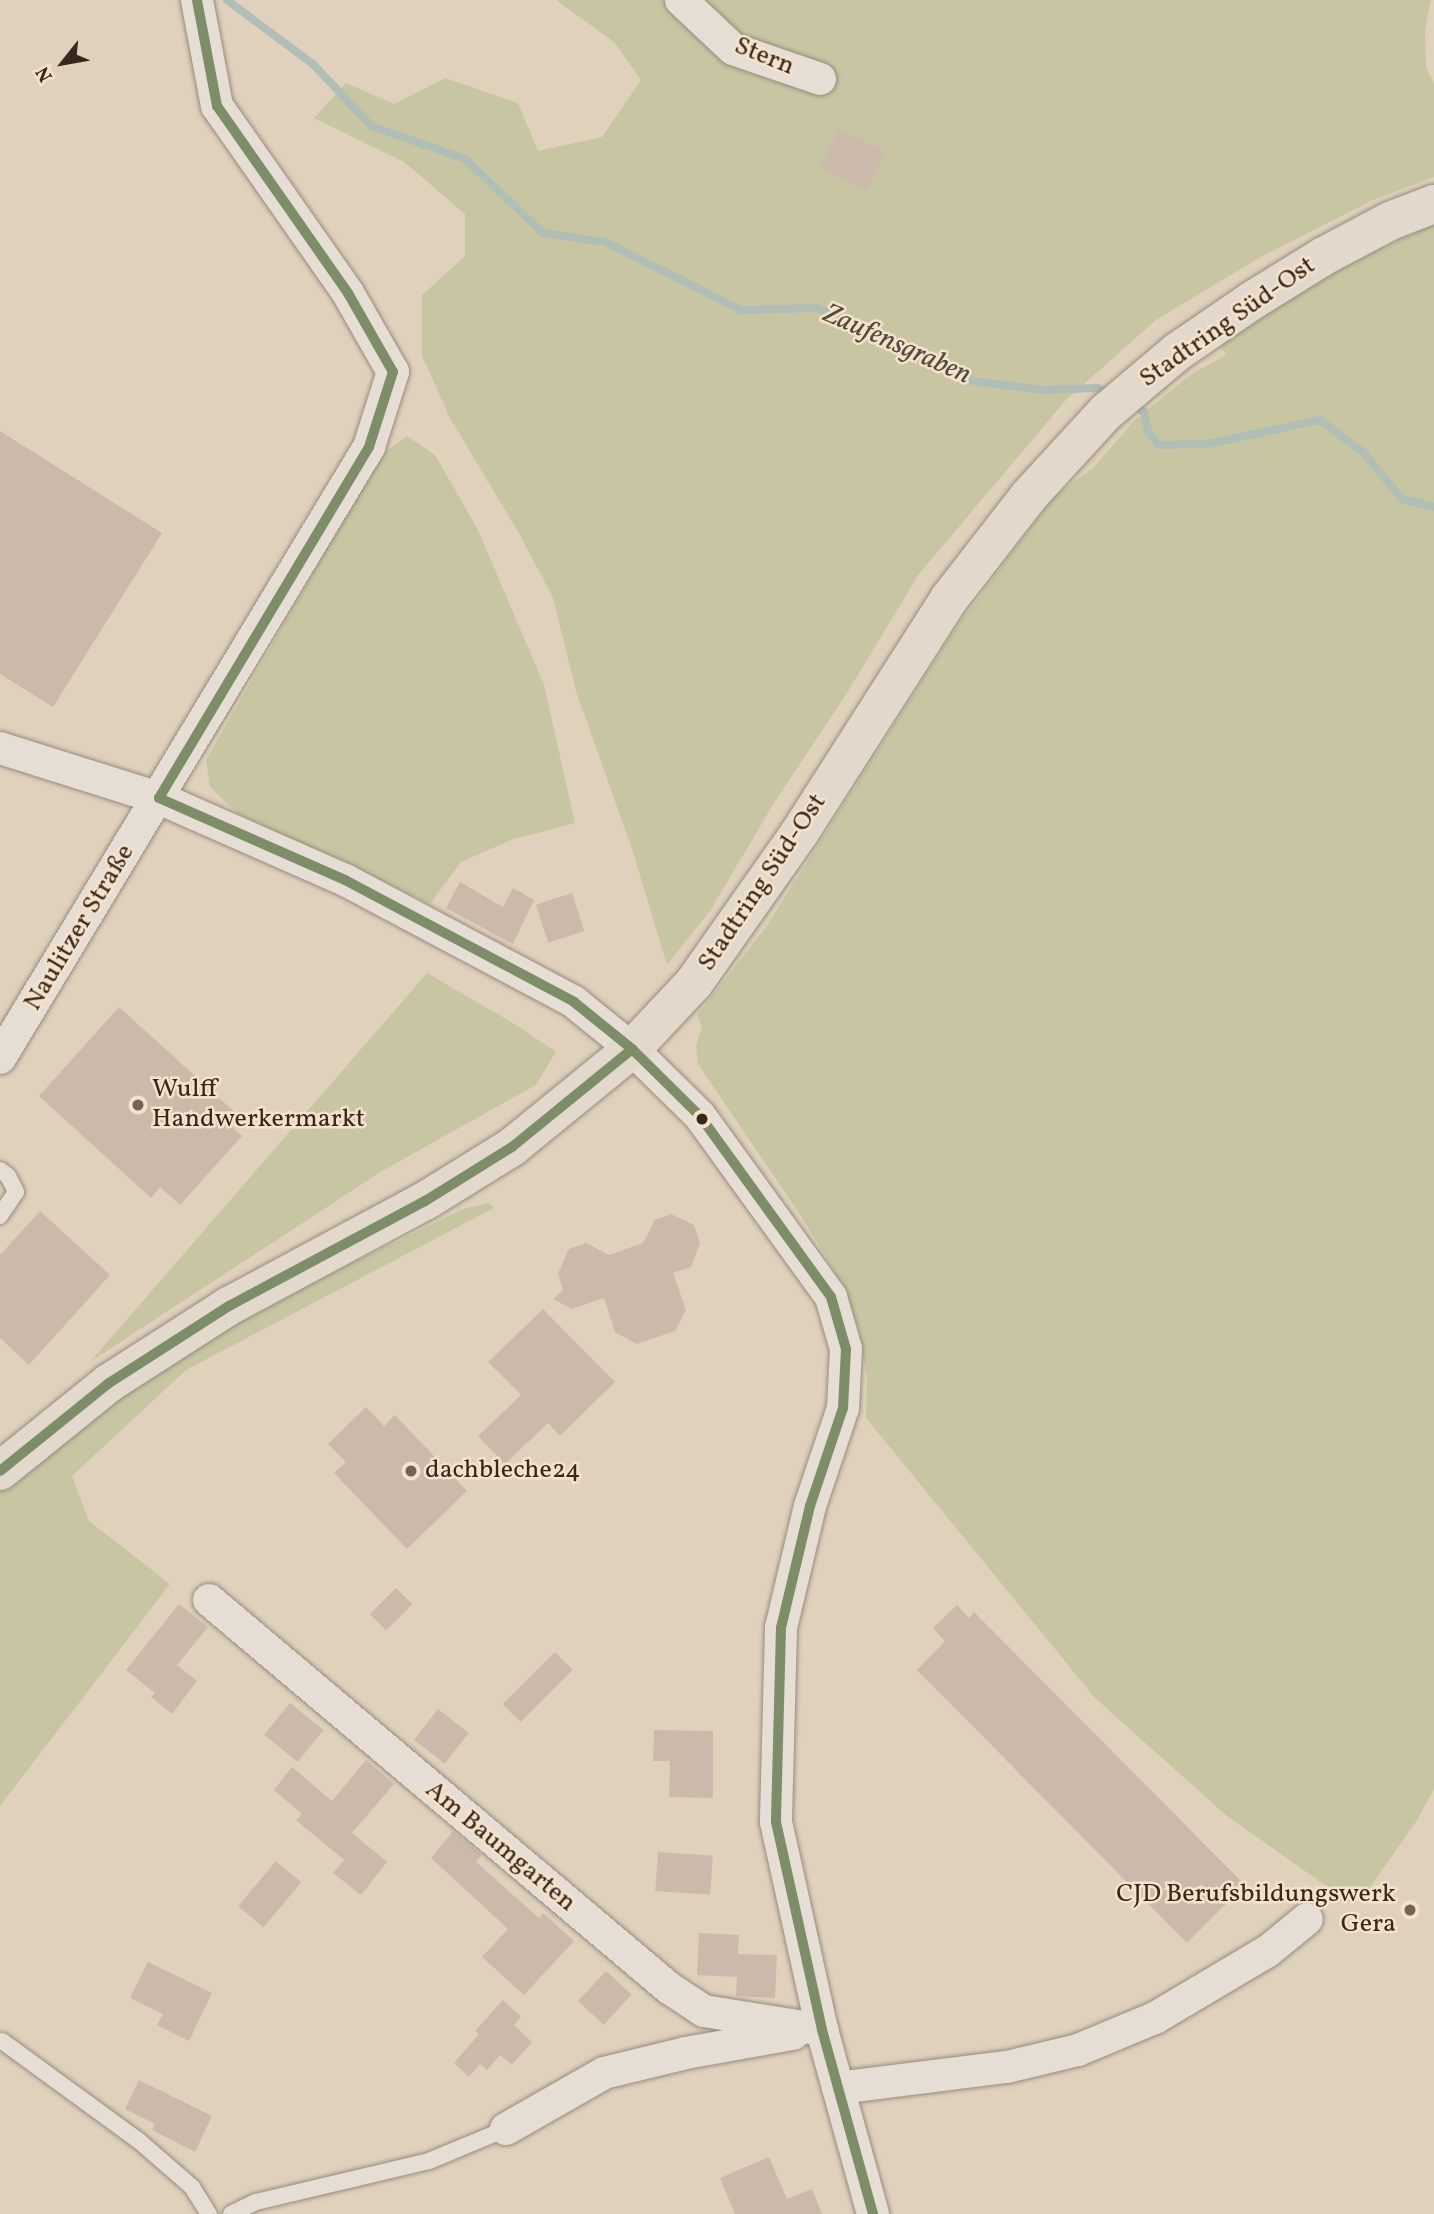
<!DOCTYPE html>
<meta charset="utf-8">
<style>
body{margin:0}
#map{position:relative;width:1434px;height:2214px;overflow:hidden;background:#e0d1bc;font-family:Vollkorn,serif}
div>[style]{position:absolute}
.green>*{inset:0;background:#c8c6a2}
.stream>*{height:8px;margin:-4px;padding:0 4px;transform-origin:4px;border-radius:4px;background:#b0beb5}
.building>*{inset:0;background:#cbbaab;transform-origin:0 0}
.roads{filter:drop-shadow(0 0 2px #968c7f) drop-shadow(0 0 2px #968c7f)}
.lane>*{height:16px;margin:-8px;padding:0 8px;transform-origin:8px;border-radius:8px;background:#e6ded4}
.street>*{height:32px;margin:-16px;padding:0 16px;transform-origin:16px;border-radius:16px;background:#e6ded4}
.primary>*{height:38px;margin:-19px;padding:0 19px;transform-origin:19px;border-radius:19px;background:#e2d9cc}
.bus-1>*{height:10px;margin:-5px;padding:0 5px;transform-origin:5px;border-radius:5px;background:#7c8d68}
.dots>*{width:19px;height:19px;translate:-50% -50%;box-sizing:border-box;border:4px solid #f5e2ca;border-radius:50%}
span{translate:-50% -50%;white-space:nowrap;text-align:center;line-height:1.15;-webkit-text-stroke:5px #f5e2ca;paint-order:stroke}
.street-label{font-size:26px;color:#38271d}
.poi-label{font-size:26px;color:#38271d}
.left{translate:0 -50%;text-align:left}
.right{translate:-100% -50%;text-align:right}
.water-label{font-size:28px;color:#514b42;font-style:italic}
.north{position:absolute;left:28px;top:28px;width:70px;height:70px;-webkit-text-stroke:5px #f5e2ca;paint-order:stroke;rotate:239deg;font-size:19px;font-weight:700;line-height:28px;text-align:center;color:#38271d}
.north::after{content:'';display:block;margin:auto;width:24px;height:32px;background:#38271d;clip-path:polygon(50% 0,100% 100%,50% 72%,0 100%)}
</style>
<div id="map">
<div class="green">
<i style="clip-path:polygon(556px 0,1431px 0,1425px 30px,1426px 67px,1434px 84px,1434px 177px,1373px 200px,1259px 258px,1156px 320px,1066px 400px,919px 574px,847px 693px,774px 803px,710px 911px,667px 965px,632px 849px,576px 691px,553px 598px,520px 535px,450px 418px,422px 356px,422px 295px,465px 256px,465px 214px,404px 162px,314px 118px,346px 83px,394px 104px,445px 78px,518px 103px,538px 151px,602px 137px,641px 80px,614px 42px)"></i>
<i style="clip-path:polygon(1434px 224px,1434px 1789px,1417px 1820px,1366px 1893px,1349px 1902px,1227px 1816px,1095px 1698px,866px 1418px,867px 1377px,857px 1325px,837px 1275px,801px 1216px,698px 1064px,696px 1046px,702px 1027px,697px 1015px,766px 927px,955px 629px,1054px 496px,1093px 468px,1134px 421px,1190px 375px,1226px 355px,1219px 343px,1349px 263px)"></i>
<i style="clip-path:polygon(407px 436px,435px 455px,478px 530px,544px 685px,575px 823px,511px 840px,461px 862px,430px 904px,237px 813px,210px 787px,206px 760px,380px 456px)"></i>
<i style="clip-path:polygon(427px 973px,518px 1026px,556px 1052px,536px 1085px,382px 1171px,90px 1362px)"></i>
<i style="clip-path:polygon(488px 1203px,494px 1208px,186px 1370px,72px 1476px,89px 1521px,170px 1584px,0 1806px,0 1487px,167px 1360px,326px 1276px,463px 1209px)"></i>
</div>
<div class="stream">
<i style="left:227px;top:0;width:107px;rotate:36.7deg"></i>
<i style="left:313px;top:64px;width:85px;rotate:46.9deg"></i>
<i style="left:371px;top:126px;width:100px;rotate:19.3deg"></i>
<i style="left:465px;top:159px;width:108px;rotate:43.5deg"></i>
<i style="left:543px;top:233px;width:63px;rotate:8.3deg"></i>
<i style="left:605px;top:242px;width:152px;rotate:26.6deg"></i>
<i style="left:741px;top:310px;width:76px;rotate:-1.5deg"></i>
<i style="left:817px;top:308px;width:95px;rotate:22.2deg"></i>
<i style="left:905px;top:344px;width:77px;rotate:28.6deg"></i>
<i style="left:973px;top:381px;width:70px;rotate:7.4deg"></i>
<i style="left:1042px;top:390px;width:56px;rotate:-2deg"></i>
<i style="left:1098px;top:388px;width:13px;rotate:27deg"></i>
<i style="left:1131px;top:405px;width:15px;rotate:28deg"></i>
<i style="left:1144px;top:412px;width:19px;rotate:78deg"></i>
<i style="left:1148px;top:431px;width:17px;rotate:54deg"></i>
<i style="left:1158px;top:445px;width:49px;rotate:-1.2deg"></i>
<i style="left:1207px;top:444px;width:116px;rotate:-12deg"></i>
<i style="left:1320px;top:420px;width:55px;rotate:36.9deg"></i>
<i style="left:1364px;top:453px;width:60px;rotate:50.4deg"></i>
<i style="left:1402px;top:499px;width:33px;rotate:14deg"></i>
</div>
<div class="building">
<i style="left:839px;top:129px;width:52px;height:44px;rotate:26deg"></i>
<i style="clip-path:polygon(0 431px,162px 533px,53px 707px,0 674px)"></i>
<i style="clip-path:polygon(460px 882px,503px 907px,513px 888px,534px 900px,513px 944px,446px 908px)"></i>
<i style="left:572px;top:893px;width:40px;height:38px;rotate:72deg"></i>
<i style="clip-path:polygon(119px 1007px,237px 1114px,229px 1124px,242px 1136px,180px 1205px,160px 1187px,151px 1198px,39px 1096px)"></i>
<i style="clip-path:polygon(40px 1211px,110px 1275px,29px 1365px,0 1338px,0 1255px)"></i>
<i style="clip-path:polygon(671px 1214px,694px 1225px,700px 1243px,691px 1267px,673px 1273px,686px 1310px,675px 1331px,637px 1344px,615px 1332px,604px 1298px,572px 1309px,553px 1299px,563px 1290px,558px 1273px,569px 1249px,586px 1243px,609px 1255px,643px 1243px,655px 1220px)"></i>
<i style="clip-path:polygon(543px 1309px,615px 1382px,560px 1436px,548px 1423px,505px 1464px,478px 1436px,521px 1395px,488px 1362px)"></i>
<i style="clip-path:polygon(366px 1407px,384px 1426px,395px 1415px,467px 1491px,407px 1549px,334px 1473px,346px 1462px,328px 1444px)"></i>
<i style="left:396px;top:1588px;width:23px;height:37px;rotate:45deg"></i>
<i style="clip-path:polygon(179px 1604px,208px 1627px,177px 1665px,197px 1681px,172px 1714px,151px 1697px,155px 1693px,126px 1670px)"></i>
<i style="clip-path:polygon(957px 1605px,969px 1618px,974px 1612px,1245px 1885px,1187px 1943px,917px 1670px,945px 1641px,933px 1628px)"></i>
<i style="left:555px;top:1652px;width:25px;height:74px;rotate:45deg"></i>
<i style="left:290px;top:1703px;width:43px;height:41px;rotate:39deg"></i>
<i style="left:438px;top:1709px;width:39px;height:39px;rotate:38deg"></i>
<i style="clip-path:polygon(654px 1730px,713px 1731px,713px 1798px,669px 1797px,670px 1761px,653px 1761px)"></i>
<i style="clip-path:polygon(366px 1760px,394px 1784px,352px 1833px,387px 1862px,361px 1895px,333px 1873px,344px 1860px,296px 1820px,302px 1814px,274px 1790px,292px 1767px,332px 1801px)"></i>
<i style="clip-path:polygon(453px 1831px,482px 1855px,476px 1862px,539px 1918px,543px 1913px,574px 1941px,524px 1995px,482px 1957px,508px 1929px,431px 1858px)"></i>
<i style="left:658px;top:1852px;width:55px;height:39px;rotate:4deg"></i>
<i style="left:276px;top:1861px;width:33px;height:59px;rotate:40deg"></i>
<i style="clip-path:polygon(699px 1933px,739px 1935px,738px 1954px,777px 1955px,775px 1998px,736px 1996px,737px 1977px,697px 1975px)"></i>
<i style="clip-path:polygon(148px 1962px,212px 1993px,189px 2041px,157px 2025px,163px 2014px,130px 1998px)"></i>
<i style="left:606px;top:1971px;width:35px;height:41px;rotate:43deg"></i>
<i style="clip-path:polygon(503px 2000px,521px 2017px,514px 2025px,532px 2042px,512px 2065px,500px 2055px,487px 2070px,480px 2064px,469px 2077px,454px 2063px,479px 2034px,475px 2031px)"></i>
<i style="clip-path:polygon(139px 2080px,212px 2116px,195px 2152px,152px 2130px,155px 2124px,125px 2109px)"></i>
<i style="clip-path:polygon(769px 2157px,787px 2199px,812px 2189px,822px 2214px,735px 2214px,720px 2178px)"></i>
</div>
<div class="roads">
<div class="lane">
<i style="left:0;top:1170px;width:10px;rotate:37deg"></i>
<i style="left:8px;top:1176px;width:18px;rotate:63deg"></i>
<i style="left:16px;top:1192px;width:29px;rotate:124deg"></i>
<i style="left:2px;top:2041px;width:168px;rotate:36.1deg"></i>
<i style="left:138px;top:2140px;width:72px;rotate:41deg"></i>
<i style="left:192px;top:2187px;width:32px;rotate:58deg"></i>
<i style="left:231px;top:2214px;width:28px;rotate:-26deg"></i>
<i style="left:256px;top:2202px;width:178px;rotate:-13.3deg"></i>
<i style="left:429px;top:2161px;width:83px;rotate:-22.6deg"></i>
</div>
<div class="street">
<i style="left:681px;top:0;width:71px;rotate:43.3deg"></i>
<i style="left:733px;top:49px;width:92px;rotate:19deg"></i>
<i style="left:0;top:748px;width:167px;rotate:17.5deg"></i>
<i style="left:159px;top:798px;width:203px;rotate:23.8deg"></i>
<i style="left:345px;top:880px;width:259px;rotate:28deg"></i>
<i style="left:574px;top:1002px;width:75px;rotate:39deg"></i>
<i style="left:632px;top:1049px;width:95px;rotate:44.6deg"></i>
<i style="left:700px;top:1116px;width:223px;rotate:54.1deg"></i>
<i style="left:831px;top:1297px;width:54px;rotate:73.9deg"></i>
<i style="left:846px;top:1349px;width:59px;rotate:92.9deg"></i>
<i style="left:843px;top:1408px;width:103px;rotate:108.6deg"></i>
<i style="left:810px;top:1506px;width:125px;rotate:103.4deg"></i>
<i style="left:781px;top:1628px;width:194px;rotate:91.5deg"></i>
<i style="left:776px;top:1822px;width:213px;rotate:77.5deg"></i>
<i style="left:822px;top:2030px;width:191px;rotate:74.5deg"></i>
<i style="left:0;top:1058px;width:714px;rotate:-58.87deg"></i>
<i style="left:369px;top:447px;width:79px;rotate:-72.3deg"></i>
<i style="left:393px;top:372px;width:91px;rotate:-119.7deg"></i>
<i style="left:348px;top:293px;width:228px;rotate:-125deg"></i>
<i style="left:217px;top:106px;width:108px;rotate:-100.7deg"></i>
<i style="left:209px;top:1600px;width:602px;rotate:40.15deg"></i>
<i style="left:669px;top:1988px;width:42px;rotate:33.3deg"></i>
<i style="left:704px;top:2011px;width:120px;rotate:9.1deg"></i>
<i style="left:838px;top:2088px;width:170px;rotate:-7.1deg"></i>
<i style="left:1007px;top:2067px;width:73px;rotate:-13.5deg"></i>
<i style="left:1078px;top:2050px;width:83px;rotate:-22.6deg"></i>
<i style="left:1155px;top:2018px;width:131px;rotate:-30.7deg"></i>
<i style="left:1268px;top:1951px;width:50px;rotate:-39.4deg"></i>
<i style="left:506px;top:2129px;width:113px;rotate:-29.7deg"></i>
<i style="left:604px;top:2073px;width:84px;rotate:-13.7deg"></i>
<i style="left:686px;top:2053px;width:109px;rotate:-10.1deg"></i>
</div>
<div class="primary">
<i style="left:0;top:1471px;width:140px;rotate:-38.9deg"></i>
<i style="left:109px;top:1383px;width:143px;rotate:-32.7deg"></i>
<i style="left:229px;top:1306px;width:222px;rotate:-28.2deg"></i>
<i style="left:425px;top:1201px;width:102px;rotate:-31.8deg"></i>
<i style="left:512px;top:1147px;width:155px;rotate:-39.2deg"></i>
<i style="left:632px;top:1049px;width:91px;rotate:-46.8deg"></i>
<i style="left:694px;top:983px;width:184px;rotate:-54.9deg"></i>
<i style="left:800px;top:832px;width:277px;rotate:-57.4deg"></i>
<i style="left:949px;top:599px;width:129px;rotate:-52.2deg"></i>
<i style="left:1028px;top:497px;width:115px;rotate:-47.5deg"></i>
<i style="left:1106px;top:412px;width:93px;rotate:-40.2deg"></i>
<i style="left:1177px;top:352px;width:92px;rotate:-34.4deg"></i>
<i style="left:1253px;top:300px;width:84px;rotate:-31.8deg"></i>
<i style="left:1324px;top:256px;width:75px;rotate:-27.9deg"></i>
<i style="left:1390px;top:221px;width:47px;rotate:-21.1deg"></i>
</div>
</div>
<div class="bus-1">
<i style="left:159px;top:798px;width:203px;rotate:23.8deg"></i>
<i style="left:345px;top:880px;width:259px;rotate:28deg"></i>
<i style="left:574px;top:1002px;width:75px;rotate:39deg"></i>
<i style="left:632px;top:1049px;width:95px;rotate:44.6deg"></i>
<i style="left:700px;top:1116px;width:223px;rotate:54.1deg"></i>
<i style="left:831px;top:1297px;width:54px;rotate:73.9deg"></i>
<i style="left:846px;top:1349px;width:59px;rotate:92.9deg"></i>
<i style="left:843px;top:1408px;width:103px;rotate:108.6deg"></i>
<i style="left:810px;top:1506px;width:125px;rotate:103.4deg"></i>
<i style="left:781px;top:1628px;width:194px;rotate:91.5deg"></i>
<i style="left:776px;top:1822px;width:213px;rotate:77.5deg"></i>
<i style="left:822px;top:2030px;width:191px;rotate:74.5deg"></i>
<i style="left:159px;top:798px;width:409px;rotate:-59.1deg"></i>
<i style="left:369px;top:447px;width:79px;rotate:-72.3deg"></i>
<i style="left:393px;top:372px;width:91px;rotate:-119.7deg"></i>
<i style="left:348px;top:293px;width:228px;rotate:-125deg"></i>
<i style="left:217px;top:106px;width:108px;rotate:-100.7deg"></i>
<i style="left:0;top:1471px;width:140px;rotate:-38.9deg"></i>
<i style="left:109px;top:1383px;width:143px;rotate:-32.7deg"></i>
<i style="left:229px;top:1306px;width:222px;rotate:-28.2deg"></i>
<i style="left:425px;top:1201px;width:102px;rotate:-31.8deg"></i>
<i style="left:512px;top:1147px;width:155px;rotate:-39.2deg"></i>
</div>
<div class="dots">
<i style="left:138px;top:1105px;background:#736255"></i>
<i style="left:702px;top:1119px;background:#38271d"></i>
<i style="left:411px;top:1471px;background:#736255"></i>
<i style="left:1410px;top:1910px;background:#736255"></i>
</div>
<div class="street-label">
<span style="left:764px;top:57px;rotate:22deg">Stern</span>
<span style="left:1228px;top:323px;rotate:-35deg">Stadtring Süd-Ost</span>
<span style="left:763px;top:883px;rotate:-56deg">Stadtring Süd-Ost</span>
<span style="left:80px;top:928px;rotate:-59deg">Naulitzer Straße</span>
<span style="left:500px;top:1847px;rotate:40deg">Am Baumgarten</span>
</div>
<div class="poi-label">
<span class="left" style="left:152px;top:1105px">Wulff<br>Handwerkermarkt</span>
<span class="left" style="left:425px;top:1471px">dachbleche24</span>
<span class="right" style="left:1396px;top:1910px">CJD Berufsbildungswerk<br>Gera</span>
</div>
<div class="water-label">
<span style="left:897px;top:345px;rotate:24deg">Zaufensgraben</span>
</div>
<div class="north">N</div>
</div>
